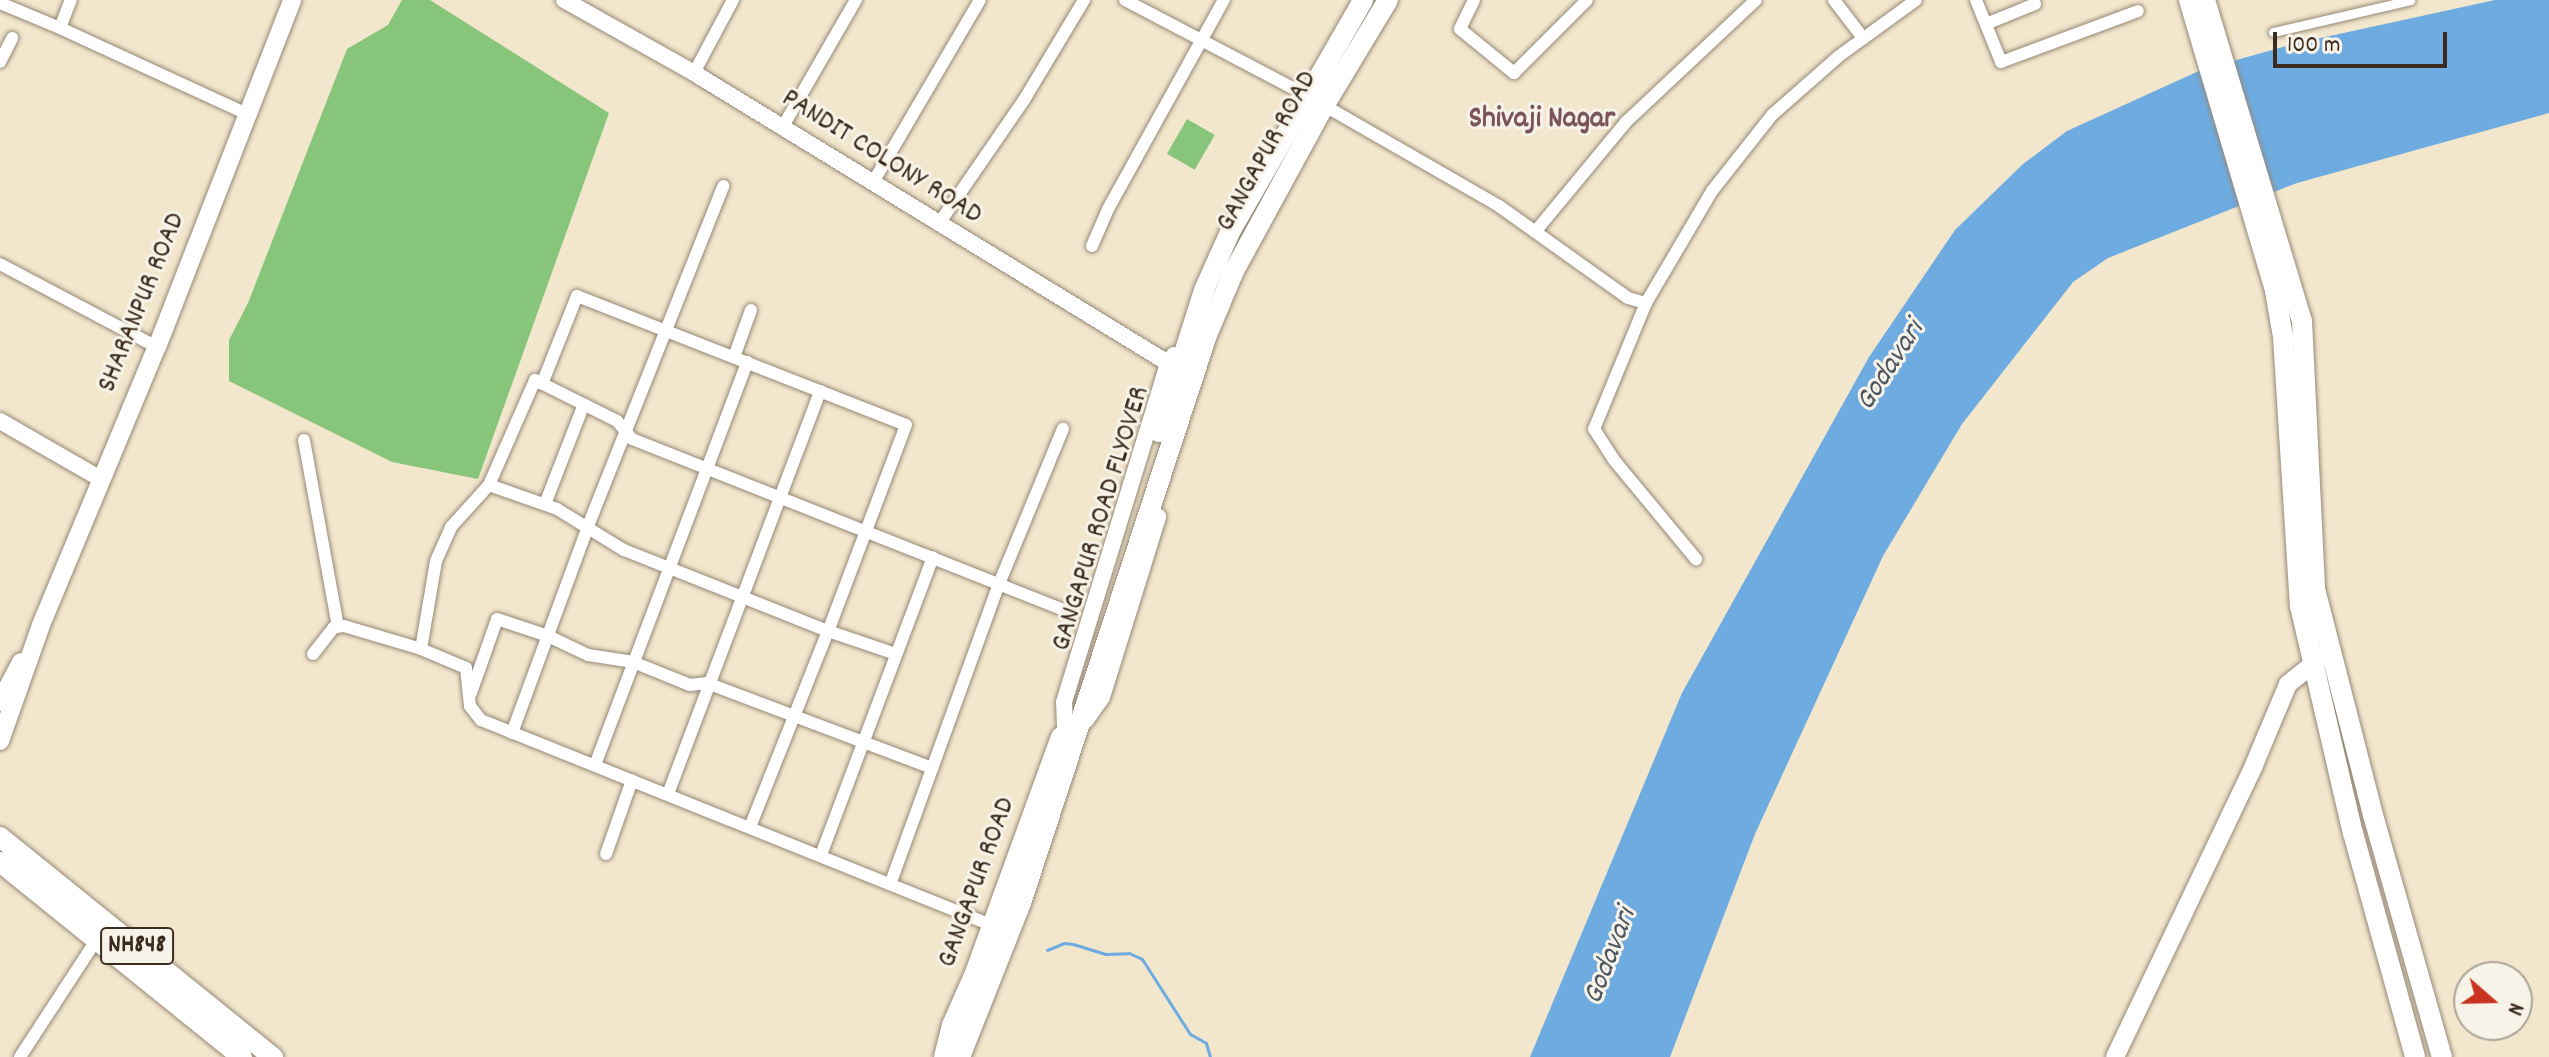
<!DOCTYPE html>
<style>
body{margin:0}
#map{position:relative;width:2549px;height:1057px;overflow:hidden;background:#f2e6cd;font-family:Dekko,sans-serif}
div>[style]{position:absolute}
.green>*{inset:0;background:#87c57b;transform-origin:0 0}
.water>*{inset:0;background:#6eabe0}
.stream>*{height:3px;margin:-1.5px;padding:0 1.5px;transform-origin:1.5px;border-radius:1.5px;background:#6eabe0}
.roads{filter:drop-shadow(0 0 2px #968876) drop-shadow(0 0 2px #968876)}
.pedestrian>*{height:9px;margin:-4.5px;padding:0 4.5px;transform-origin:4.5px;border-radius:4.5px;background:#fff}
.minor>*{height:12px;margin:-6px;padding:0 6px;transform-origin:6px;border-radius:6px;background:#fff}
.tertiary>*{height:16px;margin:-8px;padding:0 8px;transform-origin:8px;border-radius:8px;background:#fff}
.secondary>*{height:18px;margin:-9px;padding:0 9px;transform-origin:9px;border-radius:9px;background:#fff}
.primary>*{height:20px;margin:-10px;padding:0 10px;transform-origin:10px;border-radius:10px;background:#fff}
.trunk>*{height:20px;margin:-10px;padding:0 10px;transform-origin:10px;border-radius:10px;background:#fff}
span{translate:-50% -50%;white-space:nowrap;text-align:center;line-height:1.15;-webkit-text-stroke:6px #f7f3e8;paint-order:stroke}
.shield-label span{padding:2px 6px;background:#f7f3e8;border:2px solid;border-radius:6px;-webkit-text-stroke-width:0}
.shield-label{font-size:26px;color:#3b2a1e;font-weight:700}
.street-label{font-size:28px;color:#3b2a1e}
.neighbourhood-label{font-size:30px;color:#7b555b;font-weight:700}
.water-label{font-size:30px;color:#4d5762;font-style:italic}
.north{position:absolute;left:2453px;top:961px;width:80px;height:80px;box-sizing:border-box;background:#f7f3e8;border:2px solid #aca397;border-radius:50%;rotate:110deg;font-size:22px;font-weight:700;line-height:32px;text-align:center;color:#3b2a1e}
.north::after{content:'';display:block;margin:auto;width:28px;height:36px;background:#c8321e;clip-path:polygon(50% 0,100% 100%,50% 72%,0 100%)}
.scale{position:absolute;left:2273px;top:32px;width:174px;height:36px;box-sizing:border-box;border:4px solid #3b2a1e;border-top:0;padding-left:10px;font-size:24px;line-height:28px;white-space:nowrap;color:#3b2a1e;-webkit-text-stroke:6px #f7f3e8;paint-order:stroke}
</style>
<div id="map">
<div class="green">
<i style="clip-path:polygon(402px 0,430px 0,609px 113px,478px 479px,392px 462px,229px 381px,229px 340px,248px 303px,347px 49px,388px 25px)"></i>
<i style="left:1187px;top:119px;width:32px;height:40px;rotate:30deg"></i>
</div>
<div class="water">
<i style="clip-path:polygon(2495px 0,2549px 0,2549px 113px,2297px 183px,2108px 258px,2073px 282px,1962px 424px,1883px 556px,1755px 834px,1670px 1057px,1530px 1057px,1682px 693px,1869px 357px,1955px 230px,2023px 164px,2067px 131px,2201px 70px,2293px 44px)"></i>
</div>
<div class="stream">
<i style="left:1047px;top:950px;width:18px;rotate:-22deg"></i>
<i style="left:1064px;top:943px;width:9px;rotate:6deg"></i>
<i style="left:1073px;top:944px;width:34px;rotate:17deg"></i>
<i style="left:1105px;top:954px;width:24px;rotate:-2deg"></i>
<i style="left:1129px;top:953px;width:14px;rotate:25deg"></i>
<i style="left:1142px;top:959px;width:89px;rotate:57.4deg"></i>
<i style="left:1190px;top:1034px;width:18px;rotate:29deg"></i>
<i style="left:1206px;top:1043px;width:15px;rotate:74deg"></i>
</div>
<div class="roads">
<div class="pedestrian">
<i style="left:2273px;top:32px;width:141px;rotate:-13.1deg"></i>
</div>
<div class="minor">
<i style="left:1125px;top:0;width:204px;rotate:27.7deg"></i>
<i style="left:1306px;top:95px;width:223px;rotate:29.9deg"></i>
<i style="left:1499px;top:206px;width:158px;rotate:35.5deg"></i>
<i style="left:1628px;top:298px;width:19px;rotate:16deg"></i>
<i style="left:1646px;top:303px;width:130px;rotate:-59.5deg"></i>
<i style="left:1712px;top:191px;width:97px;rotate:-51.7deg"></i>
<i style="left:1772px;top:115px;width:89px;rotate:-41.4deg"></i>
<i style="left:1839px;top:56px;width:95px;rotate:-36deg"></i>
<i style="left:1474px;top:0;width:32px;rotate:116deg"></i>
<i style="left:1460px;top:29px;width:70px;rotate:39.2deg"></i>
<i style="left:1514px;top:73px;width:103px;rotate:-45deg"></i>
<i style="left:1834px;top:0;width:48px;rotate:52.7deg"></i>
<i style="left:1976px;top:0;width:67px;rotate:68deg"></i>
<i style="left:2001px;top:62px;width:146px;rotate:-20.4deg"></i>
<i style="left:0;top:3px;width:65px;rotate:22.6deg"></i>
<i style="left:60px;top:28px;width:30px;rotate:-69deg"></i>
<i style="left:1986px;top:24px;width:53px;rotate:-22.2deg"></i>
<i style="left:60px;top:28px;width:208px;rotate:24.7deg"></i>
<i style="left:0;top:62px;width:27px;rotate:-63deg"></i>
<i style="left:694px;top:73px;width:83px;rotate:-61.9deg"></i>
<i style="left:782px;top:128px;width:148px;rotate:-60deg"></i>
<i style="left:872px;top:184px;width:213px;rotate:-59.6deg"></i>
<i style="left:938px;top:225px;width:152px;rotate:-55.5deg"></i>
<i style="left:1024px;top:100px;width:117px;rotate:-59deg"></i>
<i style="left:1535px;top:232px;width:143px;rotate:-50.4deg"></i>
<i style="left:1626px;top:122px;width:178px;rotate:-43.2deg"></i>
<i style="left:1092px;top:246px;width:40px;rotate:-66.6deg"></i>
<i style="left:1108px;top:209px;width:239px;rotate:-61deg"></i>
<i style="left:0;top:264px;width:178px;rotate:27.9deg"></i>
<i style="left:1646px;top:303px;width:136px;rotate:112.4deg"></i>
<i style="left:1594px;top:429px;width:37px;rotate:57deg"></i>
<i style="left:1614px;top:460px;width:129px;rotate:50.4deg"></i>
<i style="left:734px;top:357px;width:50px;rotate:-70.1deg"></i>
<i style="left:542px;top:384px;width:95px;rotate:-68.3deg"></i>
<i style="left:577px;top:296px;width:353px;rotate:21.4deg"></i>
<i style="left:906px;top:425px;width:220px;rotate:110.7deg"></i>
<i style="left:828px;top:631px;width:72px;rotate:18.7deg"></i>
<i style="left:304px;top:440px;width:190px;rotate:79.7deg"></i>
<i style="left:489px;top:485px;width:72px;rotate:19.4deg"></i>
<i style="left:557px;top:509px;width:79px;rotate:31.5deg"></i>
<i style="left:624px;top:550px;width:219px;rotate:21.7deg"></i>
<i style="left:828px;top:631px;width:211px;rotate:111.7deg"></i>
<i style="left:545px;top:504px;width:107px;rotate:-68.7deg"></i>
<i style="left:421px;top:649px;width:89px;rotate:-80.3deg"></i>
<i style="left:436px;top:561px;width:37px;rotate:-66deg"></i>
<i style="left:451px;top:527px;width:57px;rotate:-47.9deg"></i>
<i style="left:489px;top:485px;width:115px;rotate:-66.3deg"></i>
<i style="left:535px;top:380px;width:92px;rotate:26.6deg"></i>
<i style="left:617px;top:421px;width:23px;rotate:50deg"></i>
<i style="left:632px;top:439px;width:470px;rotate:21.6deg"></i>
<i style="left:313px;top:654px;width:34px;rotate:-52deg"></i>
<i style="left:334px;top:627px;width:10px;rotate:-6deg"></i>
<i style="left:344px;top:626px;width:80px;rotate:16.6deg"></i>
<i style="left:421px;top:649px;width:49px;rotate:22.9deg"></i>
<i style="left:466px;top:668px;width:38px;rotate:84deg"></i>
<i style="left:470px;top:706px;width:18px;rotate:52deg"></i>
<i style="left:481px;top:720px;width:555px;rotate:21.9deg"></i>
<i style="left:471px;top:693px;width:78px;rotate:-70.6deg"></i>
<i style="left:497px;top:619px;width:54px;rotate:18.4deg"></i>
<i style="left:548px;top:636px;width:44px;rotate:25.4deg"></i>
<i style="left:588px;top:655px;width:46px;rotate:8.8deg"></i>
<i style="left:633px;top:662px;width:61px;rotate:22deg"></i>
<i style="left:690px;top:685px;width:17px;rotate:-7deg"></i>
<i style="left:707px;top:683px;width:241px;rotate:20.7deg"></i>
<i style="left:512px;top:733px;width:221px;rotate:-69.8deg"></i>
<i style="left:588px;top:526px;width:366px;rotate:-68.3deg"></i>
<i style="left:595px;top:765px;width:431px;rotate:-69.3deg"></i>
<i style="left:668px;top:794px;width:431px;rotate:-69.3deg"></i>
<i style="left:606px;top:854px;width:78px;rotate:-70.6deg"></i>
<i style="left:821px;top:855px;width:318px;rotate:-69.4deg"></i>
<i style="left:891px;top:882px;width:317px;rotate:-70.1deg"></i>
<i style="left:999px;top:584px;width:168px;rotate:-67.6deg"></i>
<i style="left:20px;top:1057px;width:137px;rotate:-56.9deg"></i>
</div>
<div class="tertiary">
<i style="left:564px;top:0;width:149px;rotate:29.3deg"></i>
<i style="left:694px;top:73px;width:556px;rotate:31.46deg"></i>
<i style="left:0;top:421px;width:116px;rotate:29.9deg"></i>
<i style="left:1086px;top:720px;width:28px;rotate:-55deg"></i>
<i style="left:1102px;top:697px;width:189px;rotate:-72.7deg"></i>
<i style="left:1065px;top:728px;width:26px;rotate:-92deg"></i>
<i style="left:1064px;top:702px;width:355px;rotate:-72.9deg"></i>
<i style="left:1168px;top:363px;width:10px;rotate:-53deg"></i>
</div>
<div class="secondary">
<i style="left:0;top:702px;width:45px;rotate:-62.3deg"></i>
<i style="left:0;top:741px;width:123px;rotate:-70.5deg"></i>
<i style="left:41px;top:625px;width:301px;rotate:-67.4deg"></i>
<i style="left:157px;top:347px;width:372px;rotate:-68.7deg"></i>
<i style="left:2115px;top:1057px;width:323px;rotate:-64.5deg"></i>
<i style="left:2254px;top:765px;width:88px;rotate:-67.2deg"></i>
<i style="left:2288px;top:684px;width:43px;rotate:-38.5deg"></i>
</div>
<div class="primary">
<i style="left:2189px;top:0;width:303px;rotate:73.5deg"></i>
<i style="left:2275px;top:291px;width:47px;rotate:80.1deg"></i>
<i style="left:2283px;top:337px;width:270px;rotate:86.4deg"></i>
<i style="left:2300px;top:606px;width:233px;rotate:76.9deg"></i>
<i style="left:2353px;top:833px;width:232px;rotate:74.5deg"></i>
<i style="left:2205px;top:0;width:335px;rotate:73.2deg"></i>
<i style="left:2302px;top:321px;width:268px;rotate:87.2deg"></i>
<i style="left:2315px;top:589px;width:233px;rotate:75.6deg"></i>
<i style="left:2373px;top:815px;width:252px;rotate:74.1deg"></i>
<i style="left:1159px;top:432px;width:149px;rotate:-72.4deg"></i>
<i style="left:1204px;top:290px;width:66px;rotate:-65.8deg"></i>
<i style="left:1231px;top:230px;width:265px;rotate:-60.1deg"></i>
<i style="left:944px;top:1057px;width:33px;rotate:-76deg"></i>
<i style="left:952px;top:1025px;width:57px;rotate:-66.1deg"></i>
<i style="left:975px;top:973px;width:251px;rotate:-70deg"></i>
<i style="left:960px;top:1057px;width:166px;rotate:-68.4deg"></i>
<i style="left:1021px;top:903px;width:598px;rotate:-71.87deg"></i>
<i style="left:1207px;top:335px;width:69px;rotate:-67.1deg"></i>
<i style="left:1234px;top:271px;width:188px;rotate:-61.4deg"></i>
<i style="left:1324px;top:106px;width:124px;rotate:-58.9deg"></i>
</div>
<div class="trunk">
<i style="left:0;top:837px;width:351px;rotate:38.9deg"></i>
<i style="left:0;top:862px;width:311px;rotate:38.9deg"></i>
</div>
</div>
<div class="shield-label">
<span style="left:137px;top:946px">NH848</span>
</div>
<div class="street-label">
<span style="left:1268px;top:152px;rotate:-61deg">GANGAPUR ROAD</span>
<span style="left:881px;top:158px;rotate:32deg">PANDIT COLONY ROAD</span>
<span style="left:143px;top:303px;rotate:-68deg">SHARANPUR ROAD</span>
<span style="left:1102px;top:519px;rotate:-73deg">GANGAPUR ROAD FLYOVER</span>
<span style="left:978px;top:883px;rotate:-70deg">GANGAPUR ROAD</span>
</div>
<div class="neighbourhood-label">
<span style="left:1542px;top:121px">Shivaji Nagar</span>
</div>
<div class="water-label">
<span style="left:1892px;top:367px;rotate:-57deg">Godavari</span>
<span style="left:1612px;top:957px;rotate:-69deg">Godavari</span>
</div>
<div class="north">N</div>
<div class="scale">100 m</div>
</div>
